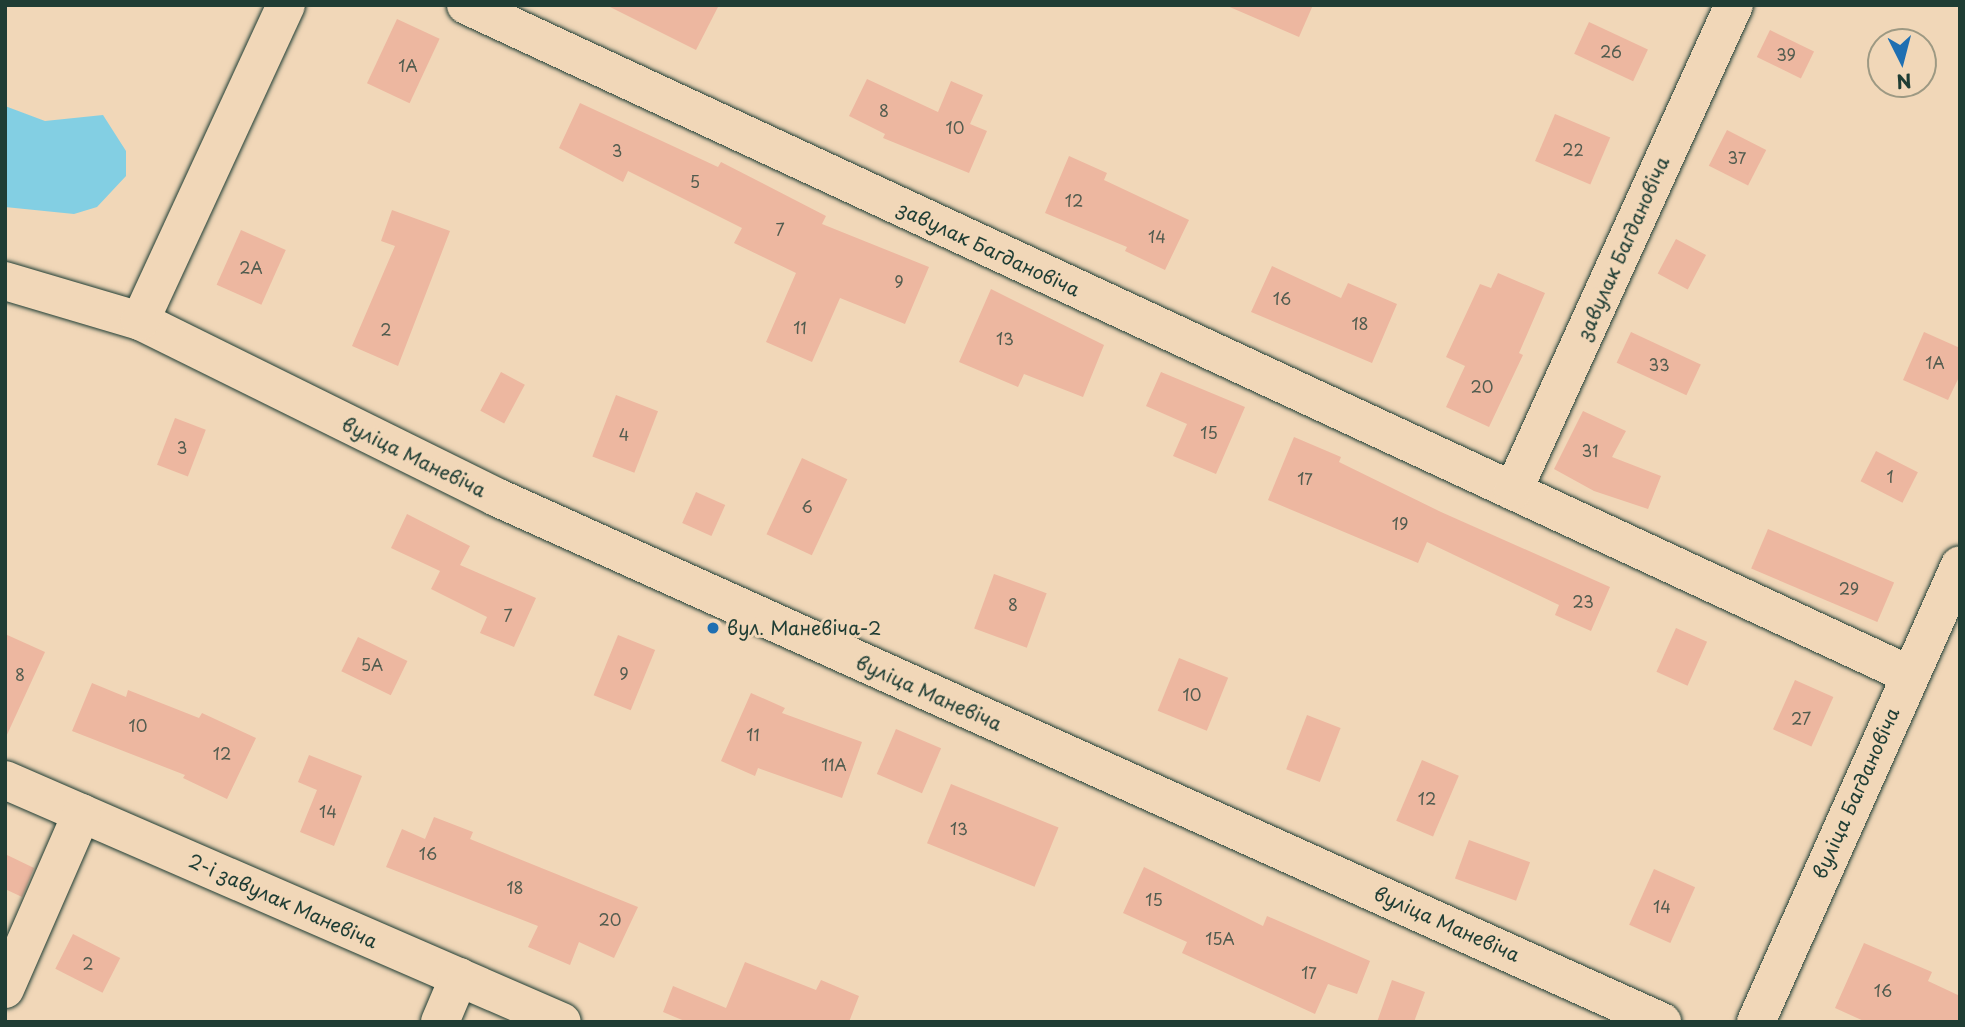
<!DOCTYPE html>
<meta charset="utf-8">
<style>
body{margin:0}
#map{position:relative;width:1965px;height:1027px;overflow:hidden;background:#f1d7b8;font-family:"Playpen Sans",sans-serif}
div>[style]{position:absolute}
.water>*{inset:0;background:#83cfe3}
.building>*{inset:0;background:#edb7a0;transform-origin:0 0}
.roads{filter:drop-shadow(0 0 2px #1f3d34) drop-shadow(0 0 2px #1f3d34)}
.minor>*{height:38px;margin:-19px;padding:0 19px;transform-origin:19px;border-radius:19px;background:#f1d7b8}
.dots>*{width:19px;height:19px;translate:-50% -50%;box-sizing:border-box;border:4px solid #f1d7b8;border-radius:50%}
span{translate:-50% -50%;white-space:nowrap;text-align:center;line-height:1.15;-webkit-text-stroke:6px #f1d7b8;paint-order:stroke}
.number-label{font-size:16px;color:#525c4f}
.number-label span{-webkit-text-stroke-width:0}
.street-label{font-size:19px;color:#1f3d34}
.poi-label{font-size:19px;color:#1f3d34}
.left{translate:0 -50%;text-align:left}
.frame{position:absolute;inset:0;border:7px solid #1f3d34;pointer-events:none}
.north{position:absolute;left:1867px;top:28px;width:70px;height:70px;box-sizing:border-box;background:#f1d7b8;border:2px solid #9d9983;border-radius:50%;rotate:174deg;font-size:19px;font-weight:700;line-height:28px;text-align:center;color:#1f3d34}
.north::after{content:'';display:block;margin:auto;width:24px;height:32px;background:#1f6fb2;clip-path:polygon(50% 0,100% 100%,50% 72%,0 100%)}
</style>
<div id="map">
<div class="water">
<i style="clip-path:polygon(5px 106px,45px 121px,103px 115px,126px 151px,126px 176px,97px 207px,74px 214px,5px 207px)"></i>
</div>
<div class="building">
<i style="clip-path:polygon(606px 5px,719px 5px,696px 50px)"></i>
<i style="clip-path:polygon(1225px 5px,1313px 5px,1299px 37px)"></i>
<i style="left:397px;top:19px;width:47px;height:71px;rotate:25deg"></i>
<i style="left:1589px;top:22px;width:65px;height:35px;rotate:25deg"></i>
<i style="left:1770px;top:30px;width:49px;height:30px;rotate:26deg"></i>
<i style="clip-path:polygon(867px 79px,938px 112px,951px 81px,983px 95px,970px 124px,987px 131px,969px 173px,883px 138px,885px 134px,849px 116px)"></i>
<i style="clip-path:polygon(580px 103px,718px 167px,721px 162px,826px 216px,822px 224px,929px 267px,905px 324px,840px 298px,812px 362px,766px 342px,796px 273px,734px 243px,742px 228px,628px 171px,623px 182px,559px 148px)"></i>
<i style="left:1555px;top:114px;width:60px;height:51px;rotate:23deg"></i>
<i style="left:1727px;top:130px;width:44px;height:40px;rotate:27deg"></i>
<i style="clip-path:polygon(1069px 156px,1107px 173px,1104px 180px,1189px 220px,1165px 270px,1125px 251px,1127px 247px,1045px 213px)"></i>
<i style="clip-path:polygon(392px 210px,450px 231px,398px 366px,352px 346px,395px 246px,381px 241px)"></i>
<i style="left:241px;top:230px;width:49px;height:60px;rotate:24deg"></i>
<i style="left:1676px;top:239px;width:34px;height:39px;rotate:28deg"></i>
<i style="clip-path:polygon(1272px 266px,1341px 298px,1348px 283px,1397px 304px,1372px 363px,1251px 312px)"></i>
<i style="clip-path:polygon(1498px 273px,1545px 293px,1519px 353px,1523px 355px,1489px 427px,1446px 407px,1465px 366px,1446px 357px,1480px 284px,1491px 288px)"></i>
<i style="clip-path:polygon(991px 289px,1104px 345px,1083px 397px,1024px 374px,1018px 387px,959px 362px)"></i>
<i style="left:1631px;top:332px;width:77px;height:34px;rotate:25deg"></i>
<i style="clip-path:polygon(1924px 332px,1960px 348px,1960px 375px,1948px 400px,1903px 380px)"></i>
<i style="left:501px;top:372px;width:27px;height:44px;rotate:28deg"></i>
<i style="clip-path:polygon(1161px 372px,1245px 407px,1216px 474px,1173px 456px,1187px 424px,1146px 406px)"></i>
<i style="left:616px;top:395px;width:45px;height:66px;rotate:21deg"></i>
<i style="clip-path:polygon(1583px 411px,1626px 431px,1612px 457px,1661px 476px,1648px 509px,1594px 491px,1554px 469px)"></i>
<i style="left:175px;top:418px;width:33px;height:50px;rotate:21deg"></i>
<i style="clip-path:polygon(1294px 437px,1341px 457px,1339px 462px,1441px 512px,1610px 587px,1591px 631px,1555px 615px,1559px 605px,1427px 542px,1418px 563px,1268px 500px)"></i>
<i style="left:1876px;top:451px;width:47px;height:34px;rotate:27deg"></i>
<i style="left:802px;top:458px;width:50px;height:84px;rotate:25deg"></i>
<i style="left:696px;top:492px;width:32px;height:34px;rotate:24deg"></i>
<i style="clip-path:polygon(407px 514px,470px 546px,460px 565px,536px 598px,514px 647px,480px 633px,487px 617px,431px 589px,440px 571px,391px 548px)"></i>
<i style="left:1768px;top:529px;width:137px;height:43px;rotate:23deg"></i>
<i style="left:994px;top:574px;width:56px;height:58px;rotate:20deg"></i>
<i style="left:1676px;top:628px;width:34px;height:48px;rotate:24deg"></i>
<i style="clip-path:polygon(5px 634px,45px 652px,5px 739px)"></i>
<i style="left:618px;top:635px;width:40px;height:65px;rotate:22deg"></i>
<i style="left:358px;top:637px;width:55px;height:38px;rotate:26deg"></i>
<i style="left:1179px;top:658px;width:53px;height:57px;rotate:22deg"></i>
<i style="left:1795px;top:680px;width:42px;height:54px;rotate:24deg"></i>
<i style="clip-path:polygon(92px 683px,126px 697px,128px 690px,199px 718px,202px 713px,256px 738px,227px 799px,183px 778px,185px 775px,72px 731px)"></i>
<i style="clip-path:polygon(751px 693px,785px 708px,782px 713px,862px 742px,842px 798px,758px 768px,755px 776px,721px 761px)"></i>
<i style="left:1307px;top:715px;width:36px;height:58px;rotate:21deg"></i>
<i style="left:896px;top:729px;width:49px;height:49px;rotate:23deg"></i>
<i style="clip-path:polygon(309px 755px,362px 776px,334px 846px,300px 832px,317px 790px,298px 782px)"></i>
<i style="left:1422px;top:760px;width:40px;height:66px;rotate:23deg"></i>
<i style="left:951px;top:784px;width:116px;height:64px;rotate:22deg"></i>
<i style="clip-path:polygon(434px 817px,473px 832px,470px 839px,638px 907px,614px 958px,579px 942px,570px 965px,528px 947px,538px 926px,386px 867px,402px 829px,425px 839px)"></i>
<i style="left:1469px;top:840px;width:65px;height:41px;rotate:20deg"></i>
<i style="clip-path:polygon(5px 854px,34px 868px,22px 897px,5px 889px)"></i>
<i style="clip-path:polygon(1144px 867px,1263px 926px,1267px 916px,1370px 961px,1357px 994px,1328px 984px,1315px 1014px,1182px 953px,1187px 942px,1123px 913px)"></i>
<i style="left:1654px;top:869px;width:45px;height:61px;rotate:24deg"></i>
<i style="left:73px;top:934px;width:53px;height:39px;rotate:27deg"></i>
<i style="clip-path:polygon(1864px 943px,1932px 972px,1928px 981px,1960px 996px,1960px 1022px,1866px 1022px,1835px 1008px)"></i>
<i style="clip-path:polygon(745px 962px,816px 990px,821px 980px,859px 996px,849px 1022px,687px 1022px,663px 1012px,673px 986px,726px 1008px)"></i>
<i style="clip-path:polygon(1392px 980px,1425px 992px,1414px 1022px,1377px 1022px)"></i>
</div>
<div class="roads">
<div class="minor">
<i style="left:466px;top:5px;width:1590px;rotate:24.89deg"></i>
<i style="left:5px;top:281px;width:141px;rotate:16.5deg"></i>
<i style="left:140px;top:321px;width:397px;rotate:26.3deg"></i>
<i style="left:496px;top:497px;width:1279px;rotate:24.24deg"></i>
<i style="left:140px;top:321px;width:348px;rotate:-65.2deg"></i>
<i style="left:1513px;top:491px;width:534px;rotate:-65.55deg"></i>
<i style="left:5px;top:780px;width:607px;rotate:23.48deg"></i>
<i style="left:5px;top:989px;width:192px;rotate:-66.4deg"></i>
<i style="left:440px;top:1022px;width:49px;rotate:-67.1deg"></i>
<i style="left:1756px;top:1022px;width:500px;rotate:-65.94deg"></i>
</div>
</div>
<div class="dots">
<i style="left:713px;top:628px;background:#1f6fb2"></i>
</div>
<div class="number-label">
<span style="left:1611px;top:51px">26</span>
<span style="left:1786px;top:54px">39</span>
<span style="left:408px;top:65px">1А</span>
<span style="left:884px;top:110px">8</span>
<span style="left:955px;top:127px">10</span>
<span style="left:1573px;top:149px">22</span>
<span style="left:617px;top:150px">3</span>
<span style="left:1737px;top:157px">37</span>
<span style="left:695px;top:181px">5</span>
<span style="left:1074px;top:200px">12</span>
<span style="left:780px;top:229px">7</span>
<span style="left:1157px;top:236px">14</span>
<span style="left:251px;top:267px">2А</span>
<span style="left:899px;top:281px">9</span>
<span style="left:1282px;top:298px">16</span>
<span style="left:1360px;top:323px">18</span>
<span style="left:800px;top:327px">11</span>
<span style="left:386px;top:329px">2</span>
<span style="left:1005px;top:338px">13</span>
<span style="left:1935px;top:362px">1А</span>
<span style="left:1659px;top:364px">33</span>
<span style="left:1482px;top:386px">20</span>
<span style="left:1209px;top:432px">15</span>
<span style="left:624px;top:434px">4</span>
<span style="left:182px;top:447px">3</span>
<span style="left:1590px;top:450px">31</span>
<span style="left:1890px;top:476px">1</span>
<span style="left:1305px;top:478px">17</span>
<span style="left:807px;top:506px">6</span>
<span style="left:1400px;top:523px">19</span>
<span style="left:1849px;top:588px">29</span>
<span style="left:1583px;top:601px">23</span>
<span style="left:1013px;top:604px">8</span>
<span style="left:508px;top:615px">7</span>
<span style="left:372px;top:664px">5А</span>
<span style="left:624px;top:673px">9</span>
<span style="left:20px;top:674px">8</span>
<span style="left:1192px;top:694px">10</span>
<span style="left:1801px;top:718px">27</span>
<span style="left:138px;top:725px">10</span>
<span style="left:753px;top:734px">11</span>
<span style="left:222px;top:753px">12</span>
<span style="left:834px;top:764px">11А</span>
<span style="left:1427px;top:798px">12</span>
<span style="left:328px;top:811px">14</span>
<span style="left:959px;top:828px">13</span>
<span style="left:428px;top:853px">16</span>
<span style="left:515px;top:887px">18</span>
<span style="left:1154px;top:899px">15</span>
<span style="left:1662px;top:906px">14</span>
<span style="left:610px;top:919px">20</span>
<span style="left:1220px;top:938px">15А</span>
<span style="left:88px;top:963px">2</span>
<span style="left:1309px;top:972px">17</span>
<span style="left:1883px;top:990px">16</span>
</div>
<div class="street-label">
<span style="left:1623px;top:248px;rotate:-66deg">завулак Багдановіча</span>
<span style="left:989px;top:249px;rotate:25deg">завулак Багдановіча</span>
<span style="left:414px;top:457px;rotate:26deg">вуліца Маневіча</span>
<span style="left:929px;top:693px;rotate:24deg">вуліца Маневіча</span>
<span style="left:1856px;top:793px;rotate:-66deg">вуліца Багдановіча</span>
<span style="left:283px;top:901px;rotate:24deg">2-і завулак Маневіча</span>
<span style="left:1447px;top:924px;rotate:24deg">вуліца Маневіча</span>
</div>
<div class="poi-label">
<span class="left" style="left:727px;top:628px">вул. Маневіча-2</span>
</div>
<div class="frame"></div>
<div class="north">N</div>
</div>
